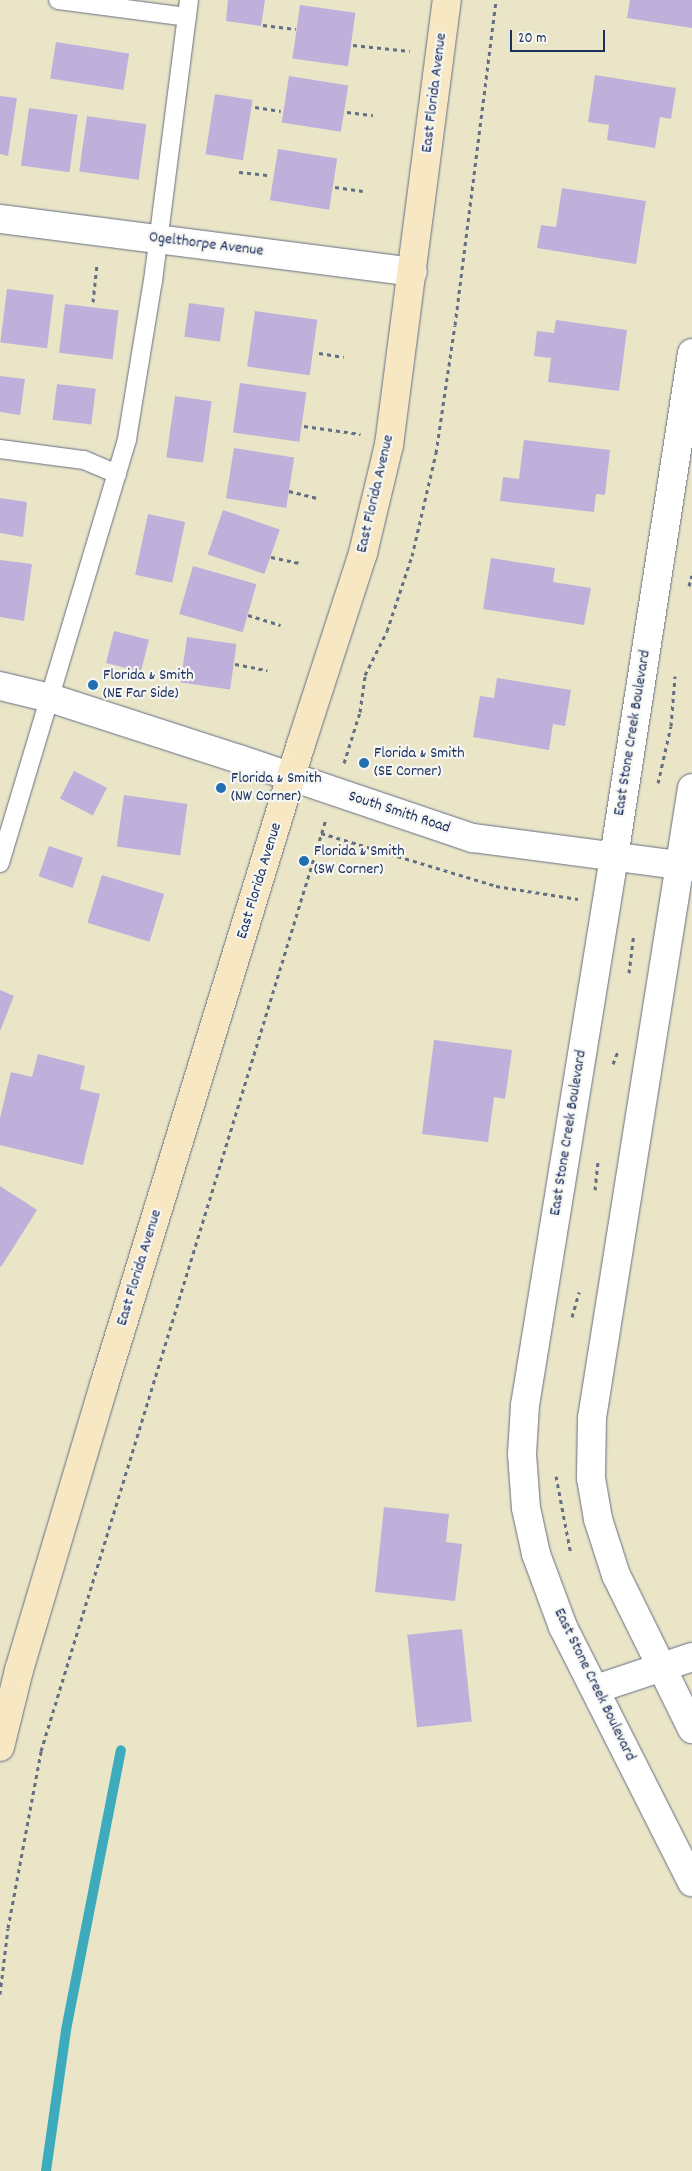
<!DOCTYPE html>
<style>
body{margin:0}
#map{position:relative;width:692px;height:2171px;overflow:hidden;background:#eae5c7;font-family:Dekko,sans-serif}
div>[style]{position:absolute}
.stream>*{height:10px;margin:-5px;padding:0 5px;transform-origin:5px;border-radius:5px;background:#3eabbd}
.building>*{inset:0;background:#beb0da;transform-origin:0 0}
.path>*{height:3px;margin-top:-1.5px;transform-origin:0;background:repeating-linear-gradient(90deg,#636f83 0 4px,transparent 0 8px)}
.roads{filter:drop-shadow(0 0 1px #636f83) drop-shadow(0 0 1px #636f83)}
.lane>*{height:18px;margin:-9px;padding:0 9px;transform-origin:9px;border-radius:9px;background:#fff}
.street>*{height:28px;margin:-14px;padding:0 14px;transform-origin:14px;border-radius:14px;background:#fff}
.secondary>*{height:28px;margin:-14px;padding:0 14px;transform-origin:14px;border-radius:14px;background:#f7e8c3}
.dots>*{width:14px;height:14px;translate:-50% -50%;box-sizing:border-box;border:2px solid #f6f6f2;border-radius:50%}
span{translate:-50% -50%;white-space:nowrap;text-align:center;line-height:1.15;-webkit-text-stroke:4.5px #f6f6f2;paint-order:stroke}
.street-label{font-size:16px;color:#1b2f5e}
.poi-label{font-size:16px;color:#1b2f5e}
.left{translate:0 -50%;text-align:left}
.scale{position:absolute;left:510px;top:30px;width:95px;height:22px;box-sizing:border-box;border:2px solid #1b2f5e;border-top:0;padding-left:6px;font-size:15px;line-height:18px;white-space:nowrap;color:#1b2f5e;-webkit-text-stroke:4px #f6f6f2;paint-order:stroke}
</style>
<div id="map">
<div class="stream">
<i style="left:46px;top:2171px;width:142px;rotate:-81.9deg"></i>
<i style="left:66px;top:2030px;width:285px;rotate:-78.9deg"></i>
</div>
<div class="building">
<i style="clip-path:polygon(228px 0,265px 0,261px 26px,226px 21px)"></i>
<i style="clip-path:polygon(630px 0,692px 0,692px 28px,627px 18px)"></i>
<i style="left:300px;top:5px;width:56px;height:54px;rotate:8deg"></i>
<i style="left:56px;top:42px;width:74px;height:37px;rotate:9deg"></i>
<i style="clip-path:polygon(595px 75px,676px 88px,671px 119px,660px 117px,655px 148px,607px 140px,609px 125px,588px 122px)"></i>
<i style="left:289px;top:76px;width:60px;height:47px;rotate:9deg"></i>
<i style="left:215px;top:94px;width:38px;height:61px;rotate:9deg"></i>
<i style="clip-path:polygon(0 96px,17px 98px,8px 156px,0 154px)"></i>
<i style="left:29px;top:108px;width:49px;height:58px;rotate:8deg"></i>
<i style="left:87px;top:116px;width:60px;height:56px;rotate:8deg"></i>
<i style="left:278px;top:149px;width:60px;height:52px;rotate:9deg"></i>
<i style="clip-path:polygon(562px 188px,646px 201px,636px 264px,537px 248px,541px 225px,556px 227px)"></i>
<i style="left:7px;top:289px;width:47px;height:54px;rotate:7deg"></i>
<i style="left:189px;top:303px;width:36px;height:34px;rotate:8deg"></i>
<i style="left:65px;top:304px;width:54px;height:49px;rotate:7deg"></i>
<i style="left:255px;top:311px;width:63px;height:56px;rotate:8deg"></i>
<i style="clip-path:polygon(556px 320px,627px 330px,619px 391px,548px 382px,551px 358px,534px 356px,537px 331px,554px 333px)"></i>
<i style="clip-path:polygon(0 376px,25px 379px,20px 415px,0 412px)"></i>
<i style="left:240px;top:383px;width:67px;height:50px;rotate:8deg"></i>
<i style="left:57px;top:384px;width:39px;height:36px;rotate:7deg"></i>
<i style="left:175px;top:396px;width:37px;height:62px;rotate:8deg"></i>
<i style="clip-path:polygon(524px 440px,610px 450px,605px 495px,596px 494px,594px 512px,500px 501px,503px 477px,519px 479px)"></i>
<i style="left:234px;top:448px;width:61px;height:51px;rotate:9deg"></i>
<i style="clip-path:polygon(0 498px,27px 502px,23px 537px,0 533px)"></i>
<i style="left:223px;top:510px;width:60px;height:47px;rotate:19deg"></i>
<i style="left:148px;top:514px;width:38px;height:62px;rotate:12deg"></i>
<i style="clip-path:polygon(491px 558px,555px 568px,553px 582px,591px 588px,584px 625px,483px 609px)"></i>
<i style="clip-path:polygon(0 560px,32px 564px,24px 621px,0 617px)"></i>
<i style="left:193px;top:566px;width:66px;height:50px;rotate:16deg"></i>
<i style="left:114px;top:631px;width:36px;height:33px;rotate:14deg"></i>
<i style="left:187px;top:637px;width:50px;height:46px;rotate:8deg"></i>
<i style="clip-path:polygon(497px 678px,571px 690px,565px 726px,553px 724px,549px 750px,473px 737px,480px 696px,494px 698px)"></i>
<i style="left:74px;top:771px;width:37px;height:31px;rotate:27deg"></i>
<i style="left:124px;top:795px;width:64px;height:52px;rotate:8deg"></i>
<i style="left:49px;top:846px;width:36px;height:32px;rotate:19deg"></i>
<i style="left:102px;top:875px;width:65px;height:50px;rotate:17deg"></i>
<i style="clip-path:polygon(0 990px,14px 996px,0 1031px)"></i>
<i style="clip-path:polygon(434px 1040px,512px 1050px,505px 1099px,494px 1097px,488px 1142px,422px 1134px)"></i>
<i style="clip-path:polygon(38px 1054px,85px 1066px,80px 1089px,100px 1094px,83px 1165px,0 1145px,0 1118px,11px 1072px,32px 1077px)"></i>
<i style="clip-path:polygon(0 1186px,37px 1210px,1px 1267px,0 1266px)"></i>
<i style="clip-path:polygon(384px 1507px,449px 1514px,446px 1542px,462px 1544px,455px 1601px,375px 1592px)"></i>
<i style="left:462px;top:1629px;width:93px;height:55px;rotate:84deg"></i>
</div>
<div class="path">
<i style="left:263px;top:25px;width:33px;rotate:7deg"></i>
<i style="left:353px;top:45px;width:57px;rotate:6deg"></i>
<i style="left:255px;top:107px;width:26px;rotate:9deg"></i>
<i style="left:347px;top:112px;width:26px;rotate:7deg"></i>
<i style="left:239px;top:172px;width:30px;rotate:6deg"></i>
<i style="left:335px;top:187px;width:28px;rotate:8deg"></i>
<i style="left:93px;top:302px;width:39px;rotate:-84deg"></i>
<i style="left:319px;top:353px;width:25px;rotate:9deg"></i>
<i style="left:304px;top:426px;width:57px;rotate:8.1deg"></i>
<i style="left:289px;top:491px;width:29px;rotate:14deg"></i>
<i style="left:271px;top:557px;width:29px;rotate:12deg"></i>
<i style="left:689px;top:586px;width:11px;rotate:-75deg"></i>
<i style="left:248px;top:615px;width:34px;rotate:17deg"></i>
<i style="left:235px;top:664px;width:33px;rotate:11deg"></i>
<i style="left:344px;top:763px;width:53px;rotate:-72.6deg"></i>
<i style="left:360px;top:712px;width:37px;rotate:-82deg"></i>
<i style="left:365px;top:675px;width:49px;rotate:-63.4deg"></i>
<i style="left:387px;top:631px;width:79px;rotate:-71.6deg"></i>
<i style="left:412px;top:556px;width:106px;rotate:-76.9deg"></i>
<i style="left:436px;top:453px;width:129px;rotate:-81.6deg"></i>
<i style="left:455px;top:325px;width:328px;rotate:-82.8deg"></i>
<i style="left:658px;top:783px;width:58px;rotate:-77.2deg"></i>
<i style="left:671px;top:726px;width:50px;rotate:-85.4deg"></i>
<i style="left:321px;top:833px;width:183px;rotate:16.8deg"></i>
<i style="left:496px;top:886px;width:83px;rotate:9deg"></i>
<i style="left:629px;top:973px;width:38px;rotate:-83deg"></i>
<i style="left:613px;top:1064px;width:14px;rotate:-69deg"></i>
<i style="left:595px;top:1190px;width:29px;rotate:-84deg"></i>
<i style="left:572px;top:1317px;width:26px;rotate:-74deg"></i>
<i style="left:556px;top:1476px;width:80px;rotate:79.2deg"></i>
<i style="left:0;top:1994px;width:66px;rotate:-83.1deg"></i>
<i style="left:8px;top:1928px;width:180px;rotate:-79.4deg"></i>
<i style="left:41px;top:1751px;width:975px;rotate:-73deg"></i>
</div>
<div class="roads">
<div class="lane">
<i style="left:58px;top:0;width:130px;rotate:7.5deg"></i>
<i style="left:0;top:449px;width:85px;rotate:7.5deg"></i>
<i style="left:84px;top:460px;width:36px;rotate:23deg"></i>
<i style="left:0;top:863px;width:443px;rotate:-73.3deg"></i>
<i style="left:127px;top:439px;width:160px;rotate:-80.7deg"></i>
<i style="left:153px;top:281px;width:283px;rotate:-82.7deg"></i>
</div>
<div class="street">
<i style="left:0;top:219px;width:416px;rotate:7.3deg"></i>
<i style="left:692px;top:353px;width:510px;rotate:98.8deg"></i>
<i style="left:614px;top:857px;width:555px;rotate:99.22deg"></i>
<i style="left:525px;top:1405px;width:49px;rotate:93.5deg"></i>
<i style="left:522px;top:1454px;width:54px;rotate:85.8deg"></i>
<i style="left:526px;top:1508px;width:47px;rotate:77.7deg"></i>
<i style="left:536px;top:1554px;width:78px;rotate:69.7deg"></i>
<i style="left:563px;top:1627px;width:286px;rotate:63.2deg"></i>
<i style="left:0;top:686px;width:51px;rotate:13.5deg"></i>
<i style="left:50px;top:698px;width:199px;rotate:17.9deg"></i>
<i style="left:239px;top:759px;width:247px;rotate:18.7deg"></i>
<i style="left:473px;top:838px;width:221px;rotate:7.5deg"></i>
<i style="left:692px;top:788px;width:638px;rotate:99.02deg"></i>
<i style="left:592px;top:1418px;width:60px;rotate:91deg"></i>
<i style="left:591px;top:1478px;width:42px;rotate:80.3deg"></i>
<i style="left:598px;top:1519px;width:59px;rotate:72.2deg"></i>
<i style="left:616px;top:1575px;width:172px;rotate:63.7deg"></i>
<i style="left:596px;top:1689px;width:101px;rotate:-18.4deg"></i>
</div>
<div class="secondary">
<i style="left:0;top:1747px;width:79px;rotate:-76.1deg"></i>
<i style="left:19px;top:1670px;width:297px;rotate:-73.4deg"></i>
<i style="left:104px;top:1385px;width:671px;rotate:-72.92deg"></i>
<i style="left:301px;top:744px;width:201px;rotate:-72deg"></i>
<i style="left:363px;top:553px;width:111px;rotate:-76.5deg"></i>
<i style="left:389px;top:445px;width:449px;rotate:-82.6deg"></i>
</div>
</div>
<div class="dots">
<i style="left:93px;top:685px;background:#1f6fb2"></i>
<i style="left:364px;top:763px;background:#1f6fb2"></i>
<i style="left:221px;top:788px;background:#1f6fb2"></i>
<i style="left:304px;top:861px;background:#1f6fb2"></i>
</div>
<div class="street-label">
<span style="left:435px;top:93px;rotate:-83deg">East Florida Avenue</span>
<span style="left:206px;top:245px;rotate:7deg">Ogelthorpe Avenue</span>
<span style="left:376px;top:494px;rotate:-77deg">East Florida Avenue</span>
<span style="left:633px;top:733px;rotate:-81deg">East Stone Creek Boulevard</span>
<span style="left:399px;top:813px;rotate:18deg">South Smith Road</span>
<span style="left:260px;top:881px;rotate:-73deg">East Florida Avenue</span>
<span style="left:569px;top:1133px;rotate:-81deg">East Stone Creek Boulevard</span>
<span style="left:140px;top:1268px;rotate:-73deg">East Florida Avenue</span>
<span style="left:594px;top:1685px;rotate:64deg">East Stone Creek Boulevard</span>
</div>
<div class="poi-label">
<span class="left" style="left:103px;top:685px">Florida &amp; Smith<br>(NE Far Side)</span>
<span class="left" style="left:374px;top:763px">Florida &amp; Smith<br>(SE Corner)</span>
<span class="left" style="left:231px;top:788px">Florida &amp; Smith<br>(NW Corner)</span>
<span class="left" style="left:314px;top:861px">Florida &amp; Smith<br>(SW Corner)</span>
</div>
<div class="scale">20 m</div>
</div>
